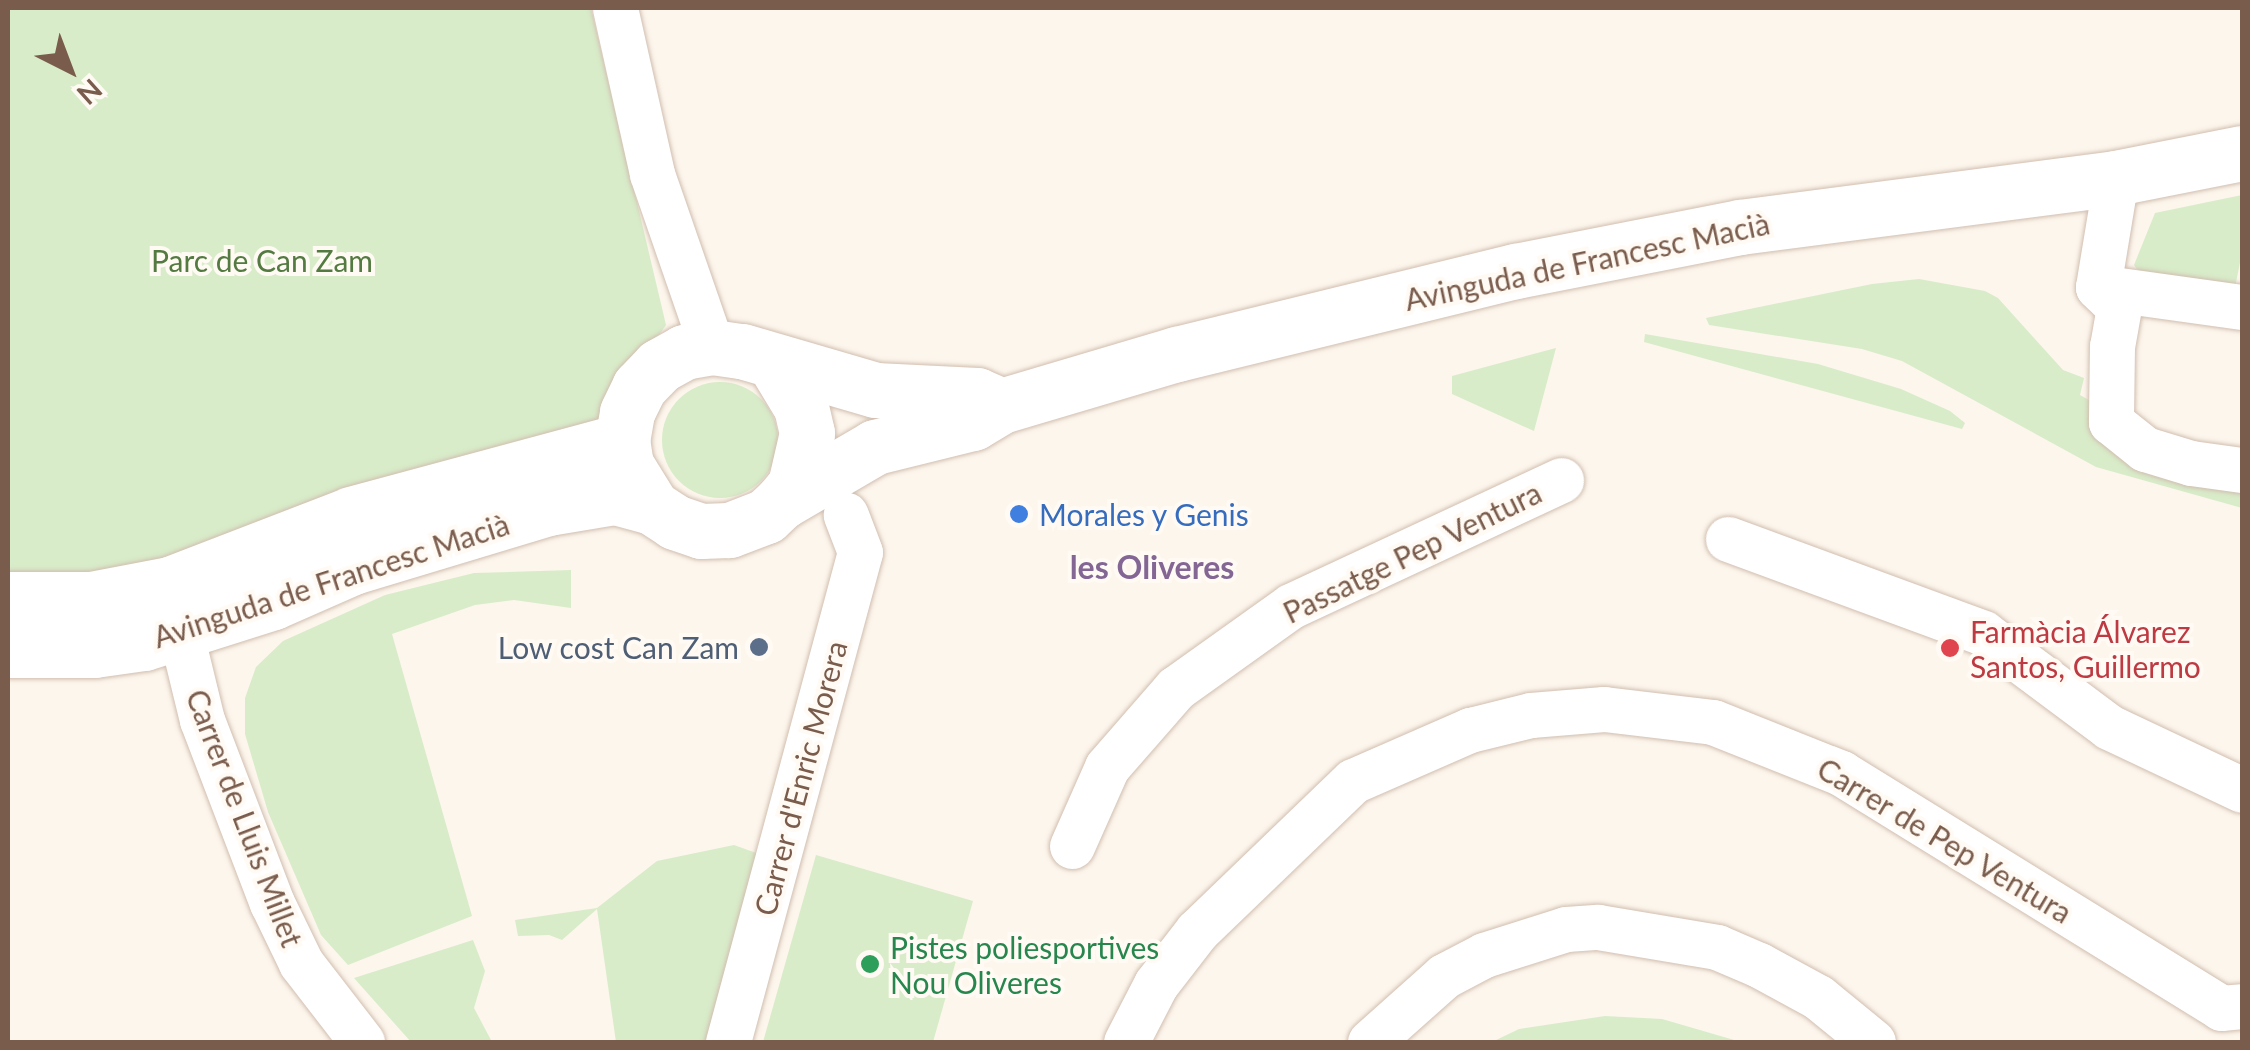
<!DOCTYPE html>
<meta charset="utf-8">
<style>
body{margin:0}
#map{position:relative;width:2250px;height:1050px;overflow:hidden;background:#fdf6ec;font-family:Lato,sans-serif}
div>[style]{position:absolute}
.green>*{inset:0;background:#d8ecc9}
.round{border-radius:50%}
.roads{filter:drop-shadow(0 0 2px #d1beb0) drop-shadow(0 0 2px #d1beb0)}
.minor>*{height:45px;margin:-22.5px;padding:0 22.5px;transform-origin:22.5px;border-radius:22.5px;background:#fff}
.tertiary>*{height:55px;margin:-27.5px;padding:0 27.5px;transform-origin:27.5px;border-radius:27.5px;background:#fff}
.dots>*{width:28px;height:28px;translate:-50% -50%;box-sizing:border-box;border:5px solid #fffaf3;border-radius:50%}
span{translate:-50% -50%;white-space:nowrap;text-align:center;line-height:1.15;-webkit-text-stroke:8px #fffaf3;paint-order:stroke}
.park-label{font-size:30px;color:#537a41}
.street-label{font-size:30px;color:#7a5c4d}
.shop-label{font-size:30px;color:#366cbe}
.left{translate:0 -50%;text-align:left}
.health-label{font-size:30px;color:#be3a42}
.service-label{font-size:30px;color:#4e5e75}
.right{translate:-100% -50%;text-align:right}
.leisure-label{font-size:30px;color:#27864d}
.neighbourhood-label{font-size:32px;color:#846695;font-weight:700}
.frame{position:absolute;inset:0;border:10px solid #7a5c4d;pointer-events:none}
.north{position:absolute;left:20px;top:20px;width:100px;height:100px;-webkit-text-stroke:8px #fffaf3;paint-order:stroke;rotate:138deg;font-size:28px;font-weight:700;line-height:40px;text-align:center;color:#7a5c4d}
.north::after{content:'';display:block;margin:auto;width:35px;height:45px;background:#7a5c4d;clip-path:polygon(50% 0,100% 100%,50% 72%,0 100%)}
</style>
<div id="map">
<div class="green">
<i style="clip-path:polygon(8px 8px,591px 8px,666px 325px,598px 422px,144px 571px,8px 576px)"></i>
<i style="clip-path:polygon(2242px 195px,2242px 252px,2234px 293px,2139px 272px,2134px 265px,2155px 213px)"></i>
<i style="clip-path:polygon(1919px 279px,1985px 291px,1998px 298px,2063px 370px,2084px 378px,2080px 395px,2242px 486px,2242px 508px,2096px 467px,1902px 361px,1862px 349px,1709px 325px,1706px 318px,1872px 284px)"></i>
<i style="clip-path:polygon(1645px 334px,1818px 364px,1901px 389px,1950px 411px,1965px 423px,1962px 429px,1644px 342px)"></i>
<i style="clip-path:polygon(1556px 348px,1534px 431px,1452px 394px,1452px 376px)"></i>
<i class="round" style="left:662px;top:382px;width:116px;height:116px"></i>
<i style="clip-path:polygon(571px 570px,571px 608px,514px 600px,475px 605px,392px 634px,472px 916px,348px 965px,321px 935px,268px 812px,245px 734px,245px 698px,256px 667px,283px 641px,385px 595px,474px 573px)"></i>
<i style="clip-path:polygon(734px 845px,759px 854px,708px 1042px,616px 1042px,597px 909px,562px 940px,549px 935px,518px 936px,515px 920px,597px 908px,657px 861px)"></i>
<i style="clip-path:polygon(816px 855px,973px 901px,933px 1042px,763px 1042px)"></i>
<i style="clip-path:polygon(473px 940px,485px 971px,474px 1008px,492px 1042px,411px 1042px,354px 978px)"></i>
<i style="clip-path:polygon(1605px 1016px,1662px 1019px,1741px 1042px,1492px 1042px,1519px 1029px)"></i>
</div>
<div class="roads">
<div class="minor">
<i style="left:615px;top:8px;width:170px;rotate:77.4deg"></i>
<i style="left:652px;top:174px;width:183px;rotate:70.9deg"></i>
<i style="left:2098px;top:287px;width:29px;rotate:44deg"></i>
<i style="left:2119px;top:307px;width:40px;rotate:100deg"></i>
<i style="left:2112px;top:346px;width:76px;rotate:90.8deg"></i>
<i style="left:2111px;top:422px;width:43px;rotate:38.5deg"></i>
<i style="left:2145px;top:449px;width:48px;rotate:16.9deg"></i>
<i style="left:2191px;top:463px;width:51px;rotate:7.8deg"></i>
<i style="left:2098px;top:287px;width:145px;rotate:7.9deg"></i>
<i style="left:2098px;top:287px;width:110px;rotate:-80.6deg"></i>
<i style="left:1728px;top:539px;width:272px;rotate:20.2deg"></i>
<i style="left:1983px;top:633px;width:157px;rotate:36.7deg"></i>
<i style="left:2109px;top:727px;width:147px;rotate:25.3deg"></i>
<i style="left:181px;top:634px;width:89px;rotate:76.3deg"></i>
<i style="left:202px;top:720px;width:196px;rotate:69.1deg"></i>
<i style="left:272px;top:903px;width:67px;rotate:64.2deg"></i>
<i style="left:301px;top:963px;width:100px;rotate:52.3deg"></i>
<i style="left:1072px;top:846px;width:86px;rotate:-66.1deg"></i>
<i style="left:1107px;top:767px;width:105px;rotate:-48.9deg"></i>
<i style="left:1176px;top:688px;width:141px;rotate:-35.5deg"></i>
<i style="left:1291px;top:606px;width:298px;rotate:-25deg"></i>
<i style="left:728px;top:1042px;width:507px;rotate:-74.92deg"></i>
<i style="left:860px;top:552px;width:40px;rotate:-111deg"></i>
<i style="left:1126px;top:1042px;width:65px;rotate:-62.7deg"></i>
<i style="left:1156px;top:984px;width:67px;rotate:-52.3deg"></i>
<i style="left:1197px;top:931px;width:216px;rotate:-43.9deg"></i>
<i style="left:1353px;top:781px;width:128px;rotate:-23.6deg"></i>
<i style="left:1470px;top:730px;width:63px;rotate:-13.8deg"></i>
<i style="left:1531px;top:715px;width:73px;rotate:-4.7deg"></i>
<i style="left:1604px;top:709px;width:110px;rotate:6.8deg"></i>
<i style="left:1713px;top:722px;width:138px;rotate:21.7deg"></i>
<i style="left:1841px;top:773px;width:447px;rotate:31.7deg"></i>
<i style="left:2221px;top:1008px;width:21px;rotate:-5deg"></i>
<i style="left:1370px;top:1042px;width:99px;rotate:-41.7deg"></i>
<i style="left:1444px;top:976px;width:45px;rotate:-27.7deg"></i>
<i style="left:1484px;top:955px;width:86px;rotate:-17.6deg"></i>
<i style="left:1566px;top:929px;width:32px;rotate:-4deg"></i>
<i style="left:1598px;top:927px;width:121px;rotate:9.5deg"></i>
<i style="left:1717px;top:947px;width:46px;rotate:23.2deg"></i>
<i style="left:1759px;top:965px;width:67px;rotate:28.5deg"></i>
<i style="left:1818px;top:997px;width:71px;rotate:39.3deg"></i>
</div>
<div class="tertiary">
<i style="left:775px;top:364px;width:50px;rotate:58.8deg"></i>
<i style="left:801px;top:407px;width:27px;rotate:77deg"></i>
<i style="left:807px;top:433px;width:53px;rotate:103deg"></i>
<i style="left:795px;top:485px;width:22px;rotate:129deg"></i>
<i style="left:781px;top:502px;width:21px;rotate:137deg"></i>
<i style="left:766px;top:516px;width:40px;rotate:159deg"></i>
<i style="left:729px;top:530px;width:28px;rotate:178deg"></i>
<i style="left:701px;top:531px;width:28px;rotate:-161deg"></i>
<i style="left:675px;top:522px;width:27px;rotate:-147deg"></i>
<i style="left:652px;top:507px;width:49px;rotate:-121.8deg"></i>
<i style="left:626px;top:465px;width:24px;rotate:-99deg"></i>
<i style="left:622px;top:441px;width:29px;rotate:-80deg"></i>
<i style="left:627px;top:412px;width:28px;rotate:-64deg"></i>
<i style="left:639px;top:387px;width:29px;rotate:-46deg"></i>
<i style="left:659px;top:366px;width:29px;rotate:-29deg"></i>
<i style="left:684px;top:352px;width:28px;rotate:-10deg"></i>
<i style="left:712px;top:347px;width:30px;rotate:8deg"></i>
<i style="left:742px;top:351px;width:139px;rotate:16.3deg"></i>
<i style="left:875px;top:390px;width:102px;rotate:2.8deg"></i>
<i style="left:977px;top:395px;width:22px;rotate:24deg"></i>
<i style="left:781px;top:502px;width:109px;rotate:-30.3deg"></i>
<i style="left:875px;top:447px;width:101px;rotate:-13.8deg"></i>
<i style="left:973px;top:423px;width:33px;rotate:-31deg"></i>
<i style="left:1001px;top:406px;width:184px;rotate:-16.5deg"></i>
<i style="left:1177px;top:354px;width:349px;rotate:-13.8deg"></i>
<i style="left:1516px;top:271px;width:228px;rotate:-11.1deg"></i>
<i style="left:1740px;top:227px;width:379px;rotate:-7.4deg"></i>
<i style="left:2116px;top:178px;width:128px;rotate:-11.2deg"></i>
<i style="left:8px;top:599px;width:83px"></i>
<i style="left:91px;top:599px;width:80px;rotate:-10.8deg"></i>
<i style="left:170px;top:584px;width:194px;rotate:-21.1deg"></i>
<i style="left:351px;top:514px;width:281px;rotate:-15.1deg"></i>
<i style="left:8px;top:650px;width:86px"></i>
<i style="left:94px;top:650px;width:50px;rotate:-8deg"></i>
<i style="left:144px;top:643px;width:135px;rotate:-17.6deg"></i>
<i style="left:273px;top:602px;width:87px;rotate:-23.6deg"></i>
<i style="left:353px;top:567px;width:205px;rotate:-16.8deg"></i>
<i style="left:549px;top:508px;width:67px;rotate:-9.5deg"></i>
<i style="left:615px;top:497px;width:38px;rotate:15deg"></i>
</div>
</div>
<div class="dots">
<i style="left:1019px;top:514px;background:#3f7fe0"></i>
<i style="left:759px;top:647px;background:#5c6f8a"></i>
<i style="left:1950px;top:648px;background:#e0444e"></i>
<i style="left:870px;top:964px;background:#2e9e5b"></i>
</div>
<div class="park-label">
<span style="left:262px;top:260px">Parc de Can Zam</span>
</div>
<div class="street-label">
<span style="left:1587px;top:261px;rotate:-12deg">Avinguda de Francesc Macià</span>
<span style="left:1412px;top:552px;rotate:-26deg">Passatge Pep Ventura</span>
<span style="left:331px;top:580px;rotate:-18deg">Avinguda de Francesc Macià</span>
<span style="left:800px;top:778px;rotate:-75deg">Carrer d'Enric Morera</span>
<span style="left:245px;top:818px;rotate:69deg">Carrer de Lluis Millet</span>
<span style="left:1945px;top:840px;rotate:31deg">Carrer de Pep Ventura</span>
</div>
<div class="shop-label">
<span class="left" style="left:1039px;top:514px">Morales y Genis</span>
</div>
<div class="health-label">
<span class="left" style="left:1970px;top:648px">Farmàcia Álvarez<br>Santos, Guillermo</span>
</div>
<div class="service-label">
<span class="right" style="left:739px;top:647px">Low cost Can Zam</span>
</div>
<div class="leisure-label">
<span class="left" style="left:890px;top:964px">Pistes poliesportives<br>Nou Oliveres</span>
</div>
<div class="neighbourhood-label">
<span style="left:1152px;top:567px">les Oliveres</span>
</div>
<div class="frame"></div>
<div class="north">N</div>
</div>
